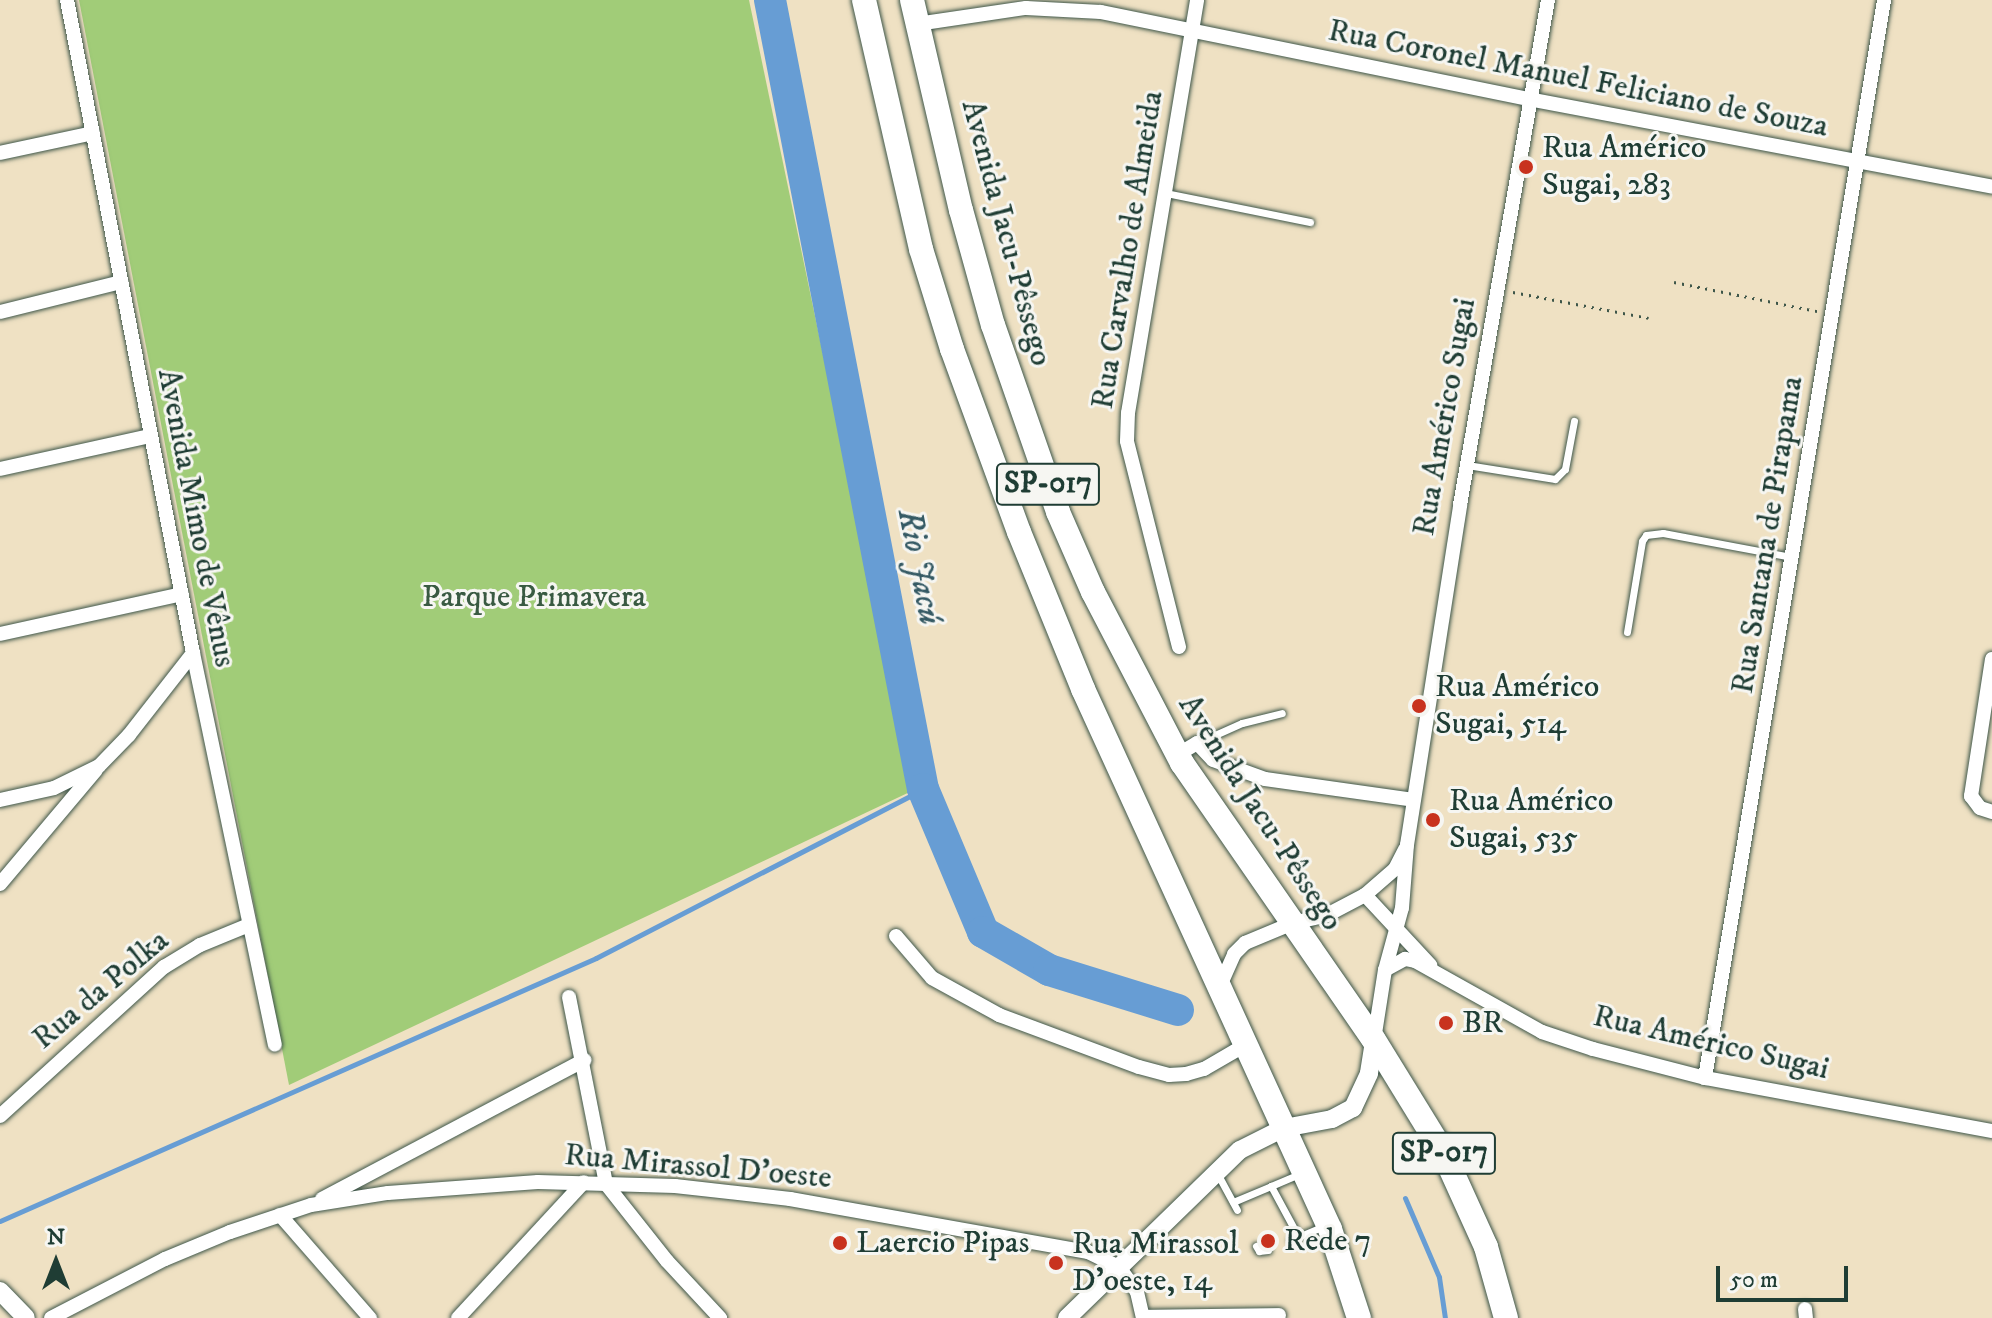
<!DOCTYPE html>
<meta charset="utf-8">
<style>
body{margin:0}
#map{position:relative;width:1992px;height:1318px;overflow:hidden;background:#efe1c3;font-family:"IM FELL DW Pica",serif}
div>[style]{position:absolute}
.green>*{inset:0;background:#a1cc78}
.stream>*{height:5px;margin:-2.5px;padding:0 2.5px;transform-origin:2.5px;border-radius:2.5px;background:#679dd4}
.river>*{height:32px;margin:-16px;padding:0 16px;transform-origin:16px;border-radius:16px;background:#679dd4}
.path>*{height:3px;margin-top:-1.5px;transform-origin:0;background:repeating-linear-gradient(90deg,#3e5649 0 2px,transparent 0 8px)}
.roads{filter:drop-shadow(0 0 2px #3e5649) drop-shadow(0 0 2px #3e5649)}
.service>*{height:7px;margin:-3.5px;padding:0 3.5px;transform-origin:3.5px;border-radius:3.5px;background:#fff}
.minor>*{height:14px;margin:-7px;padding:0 7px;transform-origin:7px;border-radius:7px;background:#fff}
.tertiary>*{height:18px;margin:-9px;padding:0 9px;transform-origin:9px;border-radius:9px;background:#fff}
.trunk>*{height:24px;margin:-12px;padding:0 12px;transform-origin:12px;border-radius:12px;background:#fff}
.dots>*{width:22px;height:22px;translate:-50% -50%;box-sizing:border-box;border:4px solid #f6f6f2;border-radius:50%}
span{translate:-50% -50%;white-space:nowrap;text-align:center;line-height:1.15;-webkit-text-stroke:6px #f6f6f2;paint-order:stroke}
.shield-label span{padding:2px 6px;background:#f6f6f2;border:2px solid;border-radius:6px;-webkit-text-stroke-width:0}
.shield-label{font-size:30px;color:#1f3d34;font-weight:700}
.street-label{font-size:32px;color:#1f3d34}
.poi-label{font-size:32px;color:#1f3d34}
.left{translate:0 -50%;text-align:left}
.park-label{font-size:32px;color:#395a42}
.water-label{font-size:34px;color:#355a64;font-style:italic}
.north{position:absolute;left:16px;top:1222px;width:80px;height:80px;-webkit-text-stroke:6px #f6f6f2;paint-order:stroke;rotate:0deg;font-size:22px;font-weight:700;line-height:32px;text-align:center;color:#1f3d34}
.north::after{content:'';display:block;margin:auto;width:28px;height:36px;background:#1f3d34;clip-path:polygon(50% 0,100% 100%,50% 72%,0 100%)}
.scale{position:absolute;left:1716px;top:1266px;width:132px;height:36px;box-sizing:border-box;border:4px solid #1f3d34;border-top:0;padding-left:10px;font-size:24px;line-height:28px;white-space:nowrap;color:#1f3d34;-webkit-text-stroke:6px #f6f6f2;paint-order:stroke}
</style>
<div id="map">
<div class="green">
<i style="clip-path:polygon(79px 0,749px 0,914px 790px,289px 1085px)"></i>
</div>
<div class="stream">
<i style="left:1405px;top:1198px;width:86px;rotate:66.7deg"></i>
<i style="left:1439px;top:1277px;width:41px;rotate:81.7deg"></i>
<i style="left:0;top:1221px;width:651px;rotate:-23.81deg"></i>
<i style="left:596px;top:958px;width:368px;rotate:-27.3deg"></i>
</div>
<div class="river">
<i style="left:770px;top:0;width:804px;rotate:79.03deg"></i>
<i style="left:923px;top:789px;width:155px;rotate:67.2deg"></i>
<i style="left:983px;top:932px;width:76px;rotate:29.9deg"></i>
<i style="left:1049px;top:970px;width:135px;rotate:17.2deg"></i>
</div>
<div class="path">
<i style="left:1674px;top:282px;width:146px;rotate:11.5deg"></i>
<i style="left:1513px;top:292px;width:138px;rotate:10.8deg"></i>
</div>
<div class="roads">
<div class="service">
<i style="left:1166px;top:193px;width:147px;rotate:11.4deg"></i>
<i style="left:1467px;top:465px;width:89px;rotate:9deg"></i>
<i style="left:1555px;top:479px;width:14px;rotate:-45deg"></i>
<i style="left:1565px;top:469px;width:49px;rotate:-79.4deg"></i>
<i style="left:1627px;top:632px;width:92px;rotate:-80.6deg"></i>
<i style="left:1642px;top:541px;width:7px;rotate:-56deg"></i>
<i style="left:1646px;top:535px;width:17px;rotate:-7deg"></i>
<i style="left:1663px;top:533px;width:130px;rotate:10.6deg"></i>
<i style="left:1197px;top:743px;width:49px;rotate:-24deg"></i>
<i style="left:1242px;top:723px;width:41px;rotate:-14deg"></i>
<i style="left:1217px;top:1173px;width:42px;rotate:61.6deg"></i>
<i style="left:1233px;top:1202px;width:41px;rotate:-22.8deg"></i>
<i style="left:1298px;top:1236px;width:57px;rotate:-118.4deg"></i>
<i style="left:1271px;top:1186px;width:33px;rotate:-23deg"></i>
<i style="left:1291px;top:1240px;width:38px;rotate:-23deg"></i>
<i style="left:1256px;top:1246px;width:6px;rotate:59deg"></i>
<i style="left:1259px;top:1251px;width:9px;rotate:-6deg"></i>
</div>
<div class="minor">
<i style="left:67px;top:0;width:665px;rotate:79.08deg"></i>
<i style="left:193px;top:653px;width:400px;rotate:78.2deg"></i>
<i style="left:917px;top:24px;width:110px;rotate:-8.4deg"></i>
<i style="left:1026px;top:8px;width:75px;rotate:3.1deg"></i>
<i style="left:1101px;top:12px;width:436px;rotate:11.5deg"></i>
<i style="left:1528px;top:99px;width:472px;rotate:10.7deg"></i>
<i style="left:0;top:153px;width:95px;rotate:-12.1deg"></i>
<i style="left:0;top:312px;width:125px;rotate:-13.9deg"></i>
<i style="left:0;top:469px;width:154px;rotate:-12.4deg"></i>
<i style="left:0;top:634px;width:186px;rotate:-12.4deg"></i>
<i style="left:1179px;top:647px;width:212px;rotate:-104.2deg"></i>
<i style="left:1127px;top:441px;width:28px;rotate:-88deg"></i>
<i style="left:1128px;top:413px;width:419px;rotate:-80.5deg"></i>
<i style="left:1992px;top:659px;width:139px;rotate:98.7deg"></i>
<i style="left:1971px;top:796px;width:15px;rotate:53deg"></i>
<i style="left:1980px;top:808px;width:13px;rotate:18deg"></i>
<i style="left:1177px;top:755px;width:23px;rotate:-31deg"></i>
<i style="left:1197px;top:743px;width:23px;rotate:47deg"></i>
<i style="left:1213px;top:760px;width:55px;rotate:20.1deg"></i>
<i style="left:1265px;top:779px;width:150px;rotate:8deg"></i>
<i style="left:0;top:800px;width:55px;rotate:-12.5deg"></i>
<i style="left:54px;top:788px;width:50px;rotate:-26.1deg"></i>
<i style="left:99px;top:766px;width:43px;rotate:-45.9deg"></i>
<i style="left:129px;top:735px;width:104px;rotate:-52deg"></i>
<i style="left:0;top:884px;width:149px;rotate:-49.9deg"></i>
<i style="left:1365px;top:895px;width:96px;rotate:47.1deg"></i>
<i style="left:896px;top:936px;width:55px;rotate:49.4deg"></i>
<i style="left:932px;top:978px;width:77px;rotate:28.9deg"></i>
<i style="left:999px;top:1015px;width:149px;rotate:20.4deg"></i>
<i style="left:1139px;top:1067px;width:31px;rotate:15deg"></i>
<i style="left:1169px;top:1075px;width:17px;rotate:-3deg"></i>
<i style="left:1186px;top:1074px;width:19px;rotate:-16deg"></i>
<i style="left:1204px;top:1069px;width:50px;rotate:-30.2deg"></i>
<i style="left:1385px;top:970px;width:23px;rotate:-29deg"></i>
<i style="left:1405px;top:959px;width:10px;rotate:11deg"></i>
<i style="left:1415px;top:961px;width:145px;rotate:29.2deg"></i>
<i style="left:1542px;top:1032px;width:54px;rotate:18.4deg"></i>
<i style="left:1593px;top:1049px;width:116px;rotate:14.5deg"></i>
<i style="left:1705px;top:1078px;width:292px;rotate:10.5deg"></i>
<i style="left:1220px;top:986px;width:35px;rotate:-66deg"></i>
<i style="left:1234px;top:954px;width:16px;rotate:-45deg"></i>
<i style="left:1245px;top:943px;width:52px;rotate:-22.6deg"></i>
<i style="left:1293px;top:923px;width:35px;rotate:-13deg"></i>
<i style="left:1327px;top:915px;width:43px;rotate:-27.8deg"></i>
<i style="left:1365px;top:895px;width:40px;rotate:-41deg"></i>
<i style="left:1395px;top:869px;width:22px;rotate:-63deg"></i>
<i style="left:569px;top:997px;width:191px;rotate:78.8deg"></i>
<i style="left:606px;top:1184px;width:98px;rotate:51.6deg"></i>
<i style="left:667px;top:1261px;width:78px;rotate:47.1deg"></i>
<i style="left:1374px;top:1040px;width:71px;rotate:-81.1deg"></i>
<i style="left:1385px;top:970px;width:64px;rotate:-74.7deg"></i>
<i style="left:1402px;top:908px;width:63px;rotate:-85.5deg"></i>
<i style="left:1407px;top:845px;width:344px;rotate:-81.1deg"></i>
<i style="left:1460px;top:505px;width:513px;rotate:-80.12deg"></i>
<i style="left:1705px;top:1078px;width:1093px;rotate:-80.57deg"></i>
<i style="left:0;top:1116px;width:222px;rotate:-42.3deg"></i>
<i style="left:164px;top:967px;width:42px;rotate:-31.4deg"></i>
<i style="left:200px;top:945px;width:53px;rotate:-22.2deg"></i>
<i style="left:322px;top:1199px;width:297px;rotate:-27.9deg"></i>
<i style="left:280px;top:1215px;width:137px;rotate:48.9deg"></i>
<i style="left:1805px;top:1309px;width:9px;rotate:84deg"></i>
<i style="left:1143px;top:1317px;width:136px;rotate:-0.8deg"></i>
<i style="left:51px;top:1318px;width:128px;rotate:-27.4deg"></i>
<i style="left:165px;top:1259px;width:70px;rotate:-22.6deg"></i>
<i style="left:230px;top:1232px;width:85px;rotate:-18.4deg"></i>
<i style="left:311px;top:1205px;width:78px;rotate:-8.9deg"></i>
<i style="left:388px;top:1193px;width:150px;rotate:-4.2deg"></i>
<i style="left:538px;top:1182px;width:137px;rotate:1.7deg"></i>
<i style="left:675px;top:1186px;width:116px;rotate:6.4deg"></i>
<i style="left:790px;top:1199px;width:303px;rotate:10.1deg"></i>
<i style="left:1088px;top:1252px;width:34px;rotate:26deg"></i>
<i style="left:1119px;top:1267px;width:31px;rotate:54deg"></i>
<i style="left:1137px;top:1292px;width:27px;rotate:77deg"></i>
<i style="left:458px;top:1318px;width:185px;rotate:-47.2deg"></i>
</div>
<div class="tertiary">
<i style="left:0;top:1291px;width:37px;rotate:46deg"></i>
<i style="left:1067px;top:1318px;width:241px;rotate:-44.2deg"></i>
<i style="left:1240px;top:1150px;width:49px;rotate:-26.6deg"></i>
<i style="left:1284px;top:1128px;width:49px;rotate:-10.6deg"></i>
<i style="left:1332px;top:1119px;width:24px;rotate:-28deg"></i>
<i style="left:1353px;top:1108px;width:38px;rotate:-65deg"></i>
<i style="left:1369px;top:1073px;width:33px;rotate:-81deg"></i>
</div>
<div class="trunk">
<i style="left:864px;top:0;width:255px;rotate:77.1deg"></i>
<i style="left:921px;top:249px;width:105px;rotate:72.8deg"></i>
<i style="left:952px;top:349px;width:195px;rotate:69.9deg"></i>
<i style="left:1019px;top:532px;width:170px;rotate:67.8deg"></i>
<i style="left:1083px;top:689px;width:594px;rotate:65.42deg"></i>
<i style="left:1330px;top:1229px;width:94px;rotate:72deg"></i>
<i style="left:912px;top:0;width:216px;rotate:76.9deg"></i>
<i style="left:961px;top:210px;width:119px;rotate:74.5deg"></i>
<i style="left:993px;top:325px;width:198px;rotate:70.8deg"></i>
<i style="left:1058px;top:512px;width:87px;rotate:66.4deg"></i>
<i style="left:1093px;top:592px;width:193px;rotate:62.5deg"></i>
<i style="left:1182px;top:763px;width:337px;rotate:55.3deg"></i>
<i style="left:1374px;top:1040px;width:132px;rotate:58.4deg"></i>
<i style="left:1443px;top:1152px;width:104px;rotate:65.6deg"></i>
<i style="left:1486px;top:1247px;width:74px;rotate:74.3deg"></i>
</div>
</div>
<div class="dots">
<i style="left:1526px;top:167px;background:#c8321e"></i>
<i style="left:1419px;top:706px;background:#c8321e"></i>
<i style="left:1433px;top:820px;background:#c8321e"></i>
<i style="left:1446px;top:1023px;background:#c8321e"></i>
<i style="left:1268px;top:1241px;background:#c8321e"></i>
<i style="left:840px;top:1243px;background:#c8321e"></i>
<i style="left:1056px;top:1263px;background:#c8321e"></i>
</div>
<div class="shield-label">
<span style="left:1048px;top:484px">SP-017</span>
<span style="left:1444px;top:1153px">SP-017</span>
</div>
<div class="street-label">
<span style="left:1578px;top:79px;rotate:11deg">Rua Coronel Manuel Feliciano de Souza</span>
<span style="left:1006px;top:233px;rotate:75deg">Avenida Jacu-Pêssego</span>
<span style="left:1128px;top:250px;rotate:-81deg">Rua Carvalho de Almeida</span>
<span style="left:1445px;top:417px;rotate:-80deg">Rua Américo Sugai</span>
<span style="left:196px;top:518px;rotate:79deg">Avenida Mimo de Vênus</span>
<span style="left:1768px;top:535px;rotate:-81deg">Rua Santana de Pirapama</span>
<span style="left:1260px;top:813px;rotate:57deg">Avenida Jacu-Pêssego</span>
<span style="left:101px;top:990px;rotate:-40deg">Rua da Polka</span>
<span style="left:1711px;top:1043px;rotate:13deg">Rua Américo Sugai</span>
<span style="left:698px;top:1167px;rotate:5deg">Rua Mirassol D'oeste</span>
</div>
<div class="poi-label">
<span class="left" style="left:1542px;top:167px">Rua Américo<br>Sugai, 283</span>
<span class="left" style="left:1435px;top:706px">Rua Américo<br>Sugai, 514</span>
<span class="left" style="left:1449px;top:820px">Rua Américo<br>Sugai, 535</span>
<span class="left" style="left:1462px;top:1023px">BR</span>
<span class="left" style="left:1284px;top:1241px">Rede 7</span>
<span class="left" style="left:856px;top:1243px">Laercio Pipas</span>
<span class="left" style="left:1072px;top:1263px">Rua Mirassol<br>D'oeste, 14</span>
</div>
<div class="park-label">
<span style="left:534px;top:597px">Parque Primavera</span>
</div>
<div class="water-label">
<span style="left:919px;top:567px;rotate:79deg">Rio Jacú</span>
</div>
<div class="north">N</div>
<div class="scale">50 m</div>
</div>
